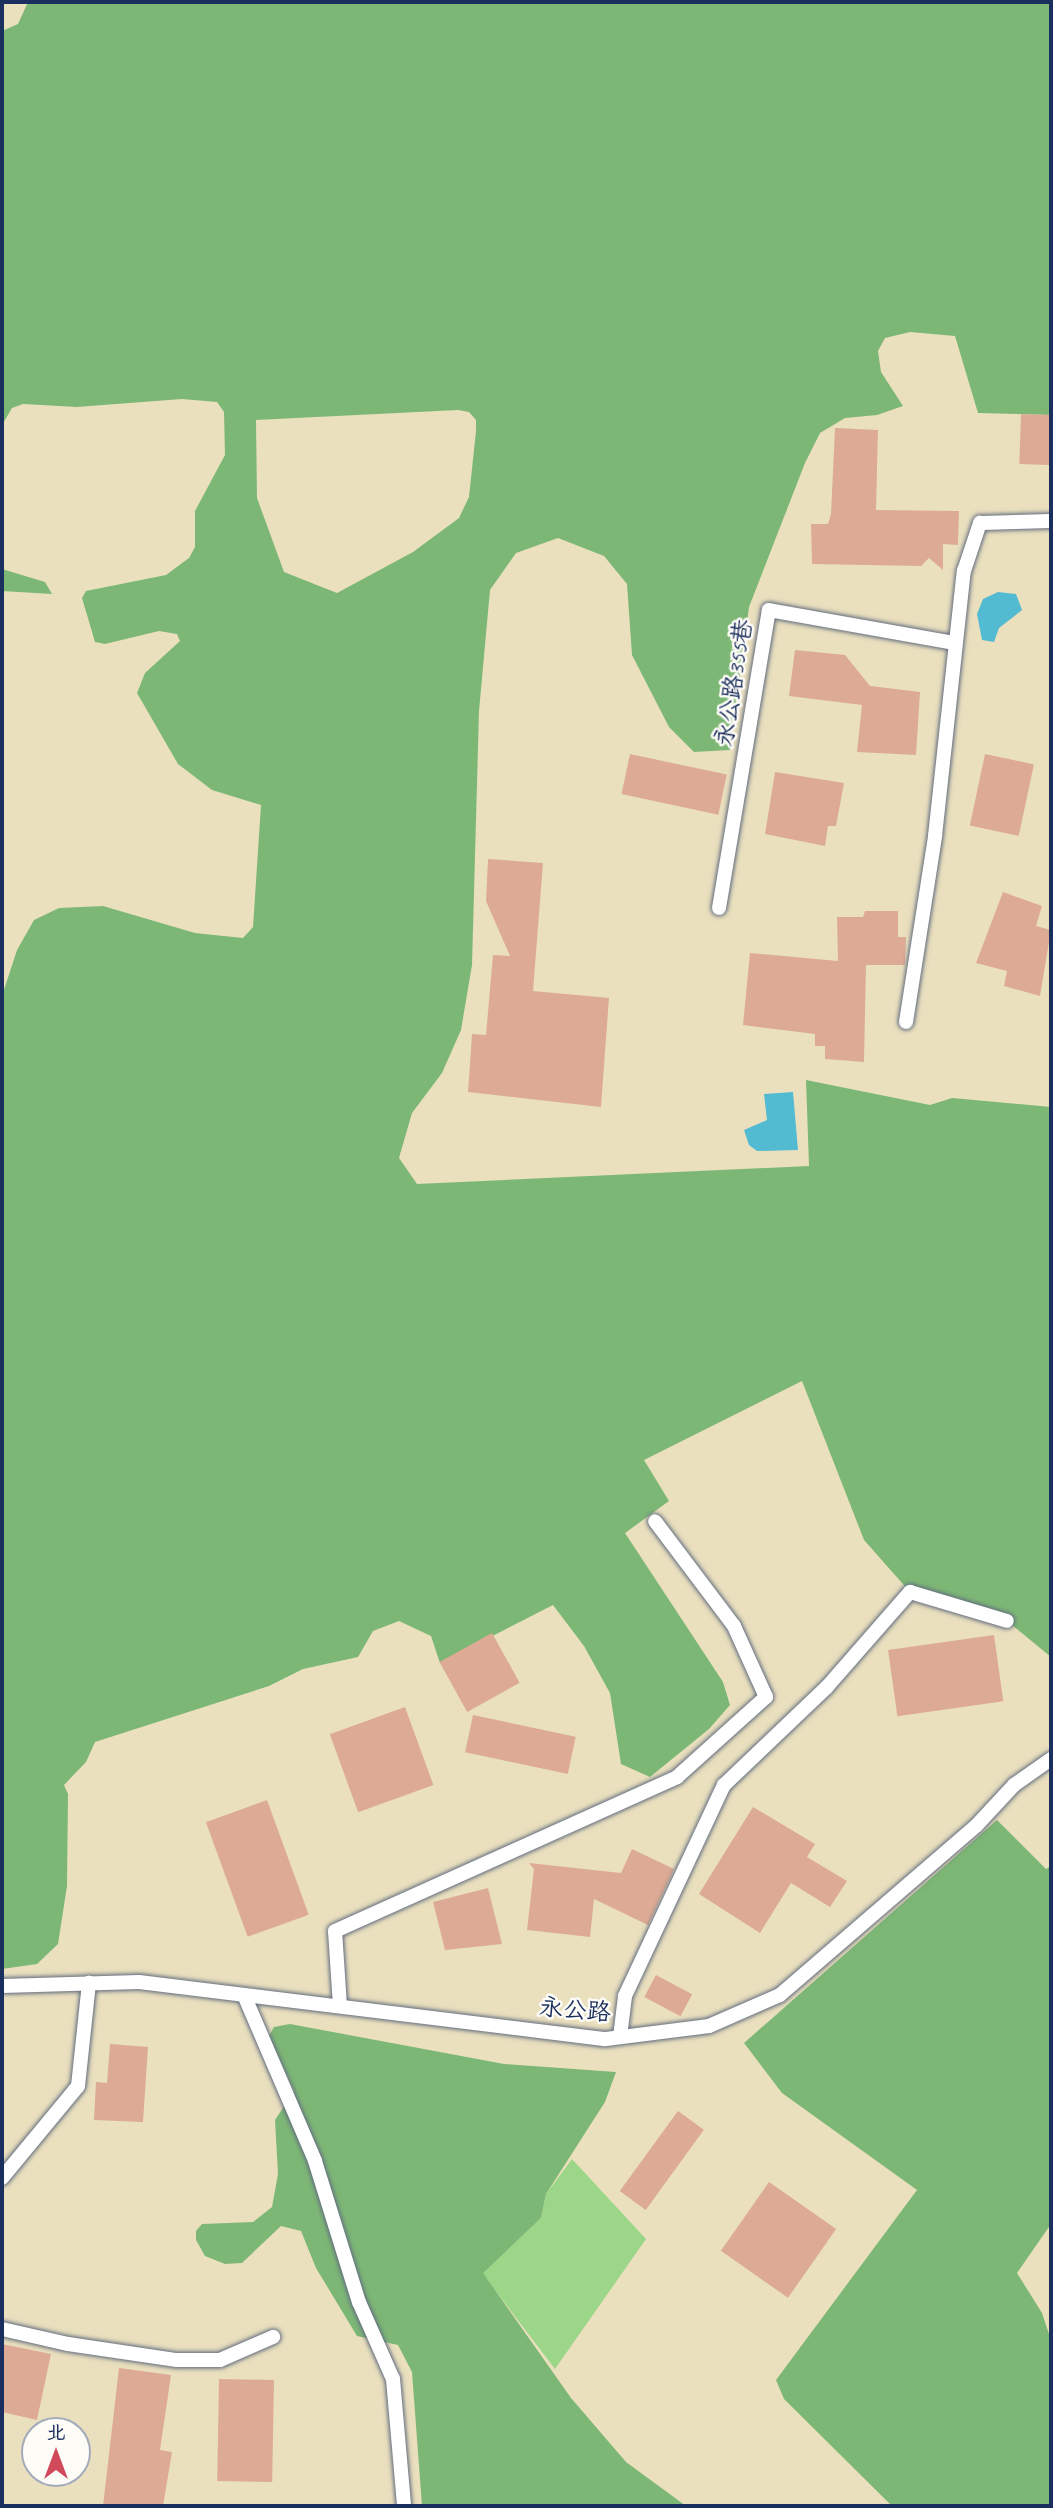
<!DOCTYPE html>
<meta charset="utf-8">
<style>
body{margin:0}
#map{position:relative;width:1053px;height:2508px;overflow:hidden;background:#eae0be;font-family:Caveat,"LXGW WenKai TC",sans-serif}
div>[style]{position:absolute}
.green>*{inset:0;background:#9cd689}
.forest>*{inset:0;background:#7db775}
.water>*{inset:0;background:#53bbd1}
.building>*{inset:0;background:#ddab95;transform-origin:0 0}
.roads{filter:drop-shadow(0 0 2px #636d80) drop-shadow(0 0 2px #636d80)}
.lane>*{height:14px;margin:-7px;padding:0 7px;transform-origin:7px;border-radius:7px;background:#fff}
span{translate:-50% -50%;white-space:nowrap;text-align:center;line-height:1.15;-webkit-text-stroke:5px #fdfcf7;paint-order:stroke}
.street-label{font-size:24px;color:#1b2f5e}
.frame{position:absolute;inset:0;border:4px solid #1b2f5e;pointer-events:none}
.north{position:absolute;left:21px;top:2417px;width:70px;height:70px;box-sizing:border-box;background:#fdfcf7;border:2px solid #a3aaba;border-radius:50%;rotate:0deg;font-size:19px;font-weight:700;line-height:28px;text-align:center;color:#1b2f5e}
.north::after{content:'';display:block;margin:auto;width:24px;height:32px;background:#d1495b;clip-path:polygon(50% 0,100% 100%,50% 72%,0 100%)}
</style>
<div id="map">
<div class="green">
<i style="clip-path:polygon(572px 2159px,646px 2239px,555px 2369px,482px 2273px,541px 2218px,546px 2194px)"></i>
</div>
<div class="forest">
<i style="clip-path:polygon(evenodd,28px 2px,1051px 2px,1051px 415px,978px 413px,955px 336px,910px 332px,885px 338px,878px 351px,881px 372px,903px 406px,877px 415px,845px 418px,820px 433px,805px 463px,749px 607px,730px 750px,694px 752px,669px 727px,632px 655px,627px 584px,604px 556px,558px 538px,516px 553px,490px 590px,479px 711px,472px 965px,461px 1030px,442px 1073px,412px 1113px,399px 1158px,417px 1184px,809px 1166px,806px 1080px,930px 1105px,952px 1098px,1051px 1107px,1051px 1657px,1007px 1621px,910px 1592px,864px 1540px,802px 1381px,644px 1460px,669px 1501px,625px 1533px,723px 1682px,730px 1705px,709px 1729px,650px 1777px,621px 1764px,610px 1693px,584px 1646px,553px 1605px,440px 1663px,431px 1636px,399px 1621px,373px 1631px,358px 1657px,303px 1669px,269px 1686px,95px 1742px,86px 1762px,64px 1785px,68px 1794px,67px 1886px,58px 1944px,37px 1964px,2px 1969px,2px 996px,17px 950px,34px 920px,59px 908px,103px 906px,195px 933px,243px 938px,253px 927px,261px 805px,212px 790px,178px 764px,137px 693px,145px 673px,180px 641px,177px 634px,159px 631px,105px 644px,95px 642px,82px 598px,86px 591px,166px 575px,189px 558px,195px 547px,195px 511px,225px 455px,224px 412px,217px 402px,182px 399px,77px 407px,23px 404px,12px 408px,2px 425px,2px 31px,18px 24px,28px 2px,458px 410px,469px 412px,476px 420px,476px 431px,469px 497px,459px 518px,413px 552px,337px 593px,284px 572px,257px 498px,256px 420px,458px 410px)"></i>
<i style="clip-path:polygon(2px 569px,45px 582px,52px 594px,2px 591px)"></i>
<i style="clip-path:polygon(997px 1820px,1046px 1869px,1051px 1866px,1051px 2224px,1017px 2273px,1042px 2313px,1051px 2340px,1051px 2506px,892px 2506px,784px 2399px,776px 2380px,917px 2190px,782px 2093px,744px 2043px)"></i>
<i style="clip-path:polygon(290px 2024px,504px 2064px,616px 2072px,605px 2102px,546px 2194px,541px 2218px,483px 2273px,571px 2398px,626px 2462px,686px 2506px,422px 2506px,412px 2372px,398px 2345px,357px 2336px,316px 2268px,301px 2231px,281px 2226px,242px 2263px,225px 2264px,205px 2256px,196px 2240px,196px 2231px,202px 2224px,253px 2222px,272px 2207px,278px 2174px,275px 2120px,294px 2091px,269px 2036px,274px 2027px)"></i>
</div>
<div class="water">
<i style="clip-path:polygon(998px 592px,1016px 594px,1022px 610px,999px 628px,994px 642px,982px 640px,977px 614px,983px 599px)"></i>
<i style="clip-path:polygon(793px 1092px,798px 1150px,757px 1151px,749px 1145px,744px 1130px,767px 1120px,764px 1094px)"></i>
</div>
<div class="building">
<i style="left:1021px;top:414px;width:30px;height:50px;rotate:2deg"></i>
<i style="clip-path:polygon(835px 428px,878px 430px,876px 510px,959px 511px,958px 545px,943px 544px,943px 570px,929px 558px,921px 566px,812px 564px,811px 524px,828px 524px,831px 514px)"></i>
<i style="clip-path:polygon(795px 650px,845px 655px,870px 686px,920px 692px,916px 755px,857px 752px,862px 705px,789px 696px)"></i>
<i style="left:630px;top:754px;width:99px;height:41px;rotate:12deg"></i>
<i style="left:985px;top:754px;width:50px;height:73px;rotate:12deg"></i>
<i style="clip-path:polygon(775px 772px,844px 783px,836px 826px,828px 826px,825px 846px,765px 834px)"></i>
<i style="clip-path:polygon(488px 859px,543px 863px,533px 991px,609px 998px,601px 1107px,468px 1092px,472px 1034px,486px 1035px,493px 955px,510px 956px,486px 901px)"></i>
<i style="clip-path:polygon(1003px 892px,1042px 906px,1036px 926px,1051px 930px,1040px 996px,1004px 986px,1007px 971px,976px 963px)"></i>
<i style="clip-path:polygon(865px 911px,898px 911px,898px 937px,906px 937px,905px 965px,866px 965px,864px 1062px,825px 1059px,825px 1046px,815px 1046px,815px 1034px,743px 1025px,750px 953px,838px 961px,837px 917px,863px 917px)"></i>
<i style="left:492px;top:1633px;width:57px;height:60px;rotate:61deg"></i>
<i style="left:994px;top:1635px;width:67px;height:107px;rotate:82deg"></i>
<i style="left:405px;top:1707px;width:83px;height:80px;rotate:70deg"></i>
<i style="left:473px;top:1715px;width:105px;height:38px;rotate:12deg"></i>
<i style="left:267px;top:1800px;width:122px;height:65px;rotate:70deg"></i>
<i style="clip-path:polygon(753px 1807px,815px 1844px,807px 1857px,847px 1881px,830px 1907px,791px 1883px,760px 1933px,699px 1894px)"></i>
<i style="clip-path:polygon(632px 1849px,674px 1869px,648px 1925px,594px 1899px,590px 1937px,527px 1930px,534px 1869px,529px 1863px,621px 1873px)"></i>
<i style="clip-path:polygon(488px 1888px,502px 1944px,445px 1950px,433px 1902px)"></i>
<i style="left:656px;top:1975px;width:41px;height:25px;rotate:28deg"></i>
<i style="clip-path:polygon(110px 2044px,148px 2047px,143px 2122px,94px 2120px,96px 2082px,107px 2083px)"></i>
<i style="left:678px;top:2111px;width:32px;height:99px;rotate:36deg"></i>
<i style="left:769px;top:2182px;width:82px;height:84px;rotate:35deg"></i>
<i style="clip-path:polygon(2px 2344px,51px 2354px,37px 2420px,2px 2412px)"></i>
<i style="clip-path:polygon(119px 2368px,171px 2375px,160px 2450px,172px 2452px,163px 2506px,103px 2506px)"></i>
<i style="left:219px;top:2379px;width:55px;height:102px;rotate:1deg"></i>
</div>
<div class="roads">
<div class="lane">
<i style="left:719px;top:908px;width:302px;rotate:-80.5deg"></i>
<i style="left:769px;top:610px;width:189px;rotate:10.1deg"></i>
<i style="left:906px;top:1022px;width:188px;rotate:-81.1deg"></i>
<i style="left:935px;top:836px;width:267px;rotate:-83.8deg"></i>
<i style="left:964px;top:571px;width:51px;rotate:-71.6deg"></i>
<i style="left:980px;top:523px;width:71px;rotate:-1.6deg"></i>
<i style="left:2px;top:1986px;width:137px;rotate:-1.7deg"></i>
<i style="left:139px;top:1982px;width:470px;rotate:7deg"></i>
<i style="left:606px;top:2039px;width:104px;rotate:-7.2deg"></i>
<i style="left:709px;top:2026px;width:77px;rotate:-23.6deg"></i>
<i style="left:780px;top:1995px;width:259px;rotate:-40.8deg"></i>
<i style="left:976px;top:1826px;width:56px;rotate:-47.2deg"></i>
<i style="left:1014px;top:1785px;width:45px;rotate:-35.1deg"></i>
<i style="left:244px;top:1995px;width:181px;rotate:66.8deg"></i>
<i style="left:315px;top:2161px;width:148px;rotate:72.7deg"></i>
<i style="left:359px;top:2302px;width:84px;rotate:66.2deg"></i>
<i style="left:393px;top:2379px;width:127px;rotate:85deg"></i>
<i style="left:340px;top:2006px;width:75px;rotate:-93.8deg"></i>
<i style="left:335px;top:1931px;width:375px;rotate:-24.2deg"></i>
<i style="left:677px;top:1777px;width:120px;rotate:-42deg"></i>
<i style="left:766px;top:1697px;width:78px;rotate:-114.3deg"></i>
<i style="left:734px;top:1626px;width:131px;rotate:-127deg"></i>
<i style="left:620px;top:2037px;width:41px;rotate:-83deg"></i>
<i style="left:625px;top:1996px;width:233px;rotate:-64.9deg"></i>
<i style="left:724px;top:1785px;width:141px;rotate:-43.6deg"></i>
<i style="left:826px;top:1688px;width:128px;rotate:-48.8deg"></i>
<i style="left:910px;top:1592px;width:101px;rotate:16.6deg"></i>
<i style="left:2px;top:2178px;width:119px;rotate:-50.4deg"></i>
<i style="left:78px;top:2086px;width:104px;rotate:-83.9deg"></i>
<i style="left:2px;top:2329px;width:68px;rotate:12.8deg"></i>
<i style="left:68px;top:2344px;width:110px;rotate:8.4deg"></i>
<i style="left:177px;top:2360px;width:43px"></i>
<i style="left:220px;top:2360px;width:58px;rotate:-23.5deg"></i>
</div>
</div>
<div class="street-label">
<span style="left:734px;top:683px;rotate:-81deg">永公路355巷</span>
<span style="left:575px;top:2010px;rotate:5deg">永公路</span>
</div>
<div class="frame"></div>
<div class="north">北</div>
</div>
